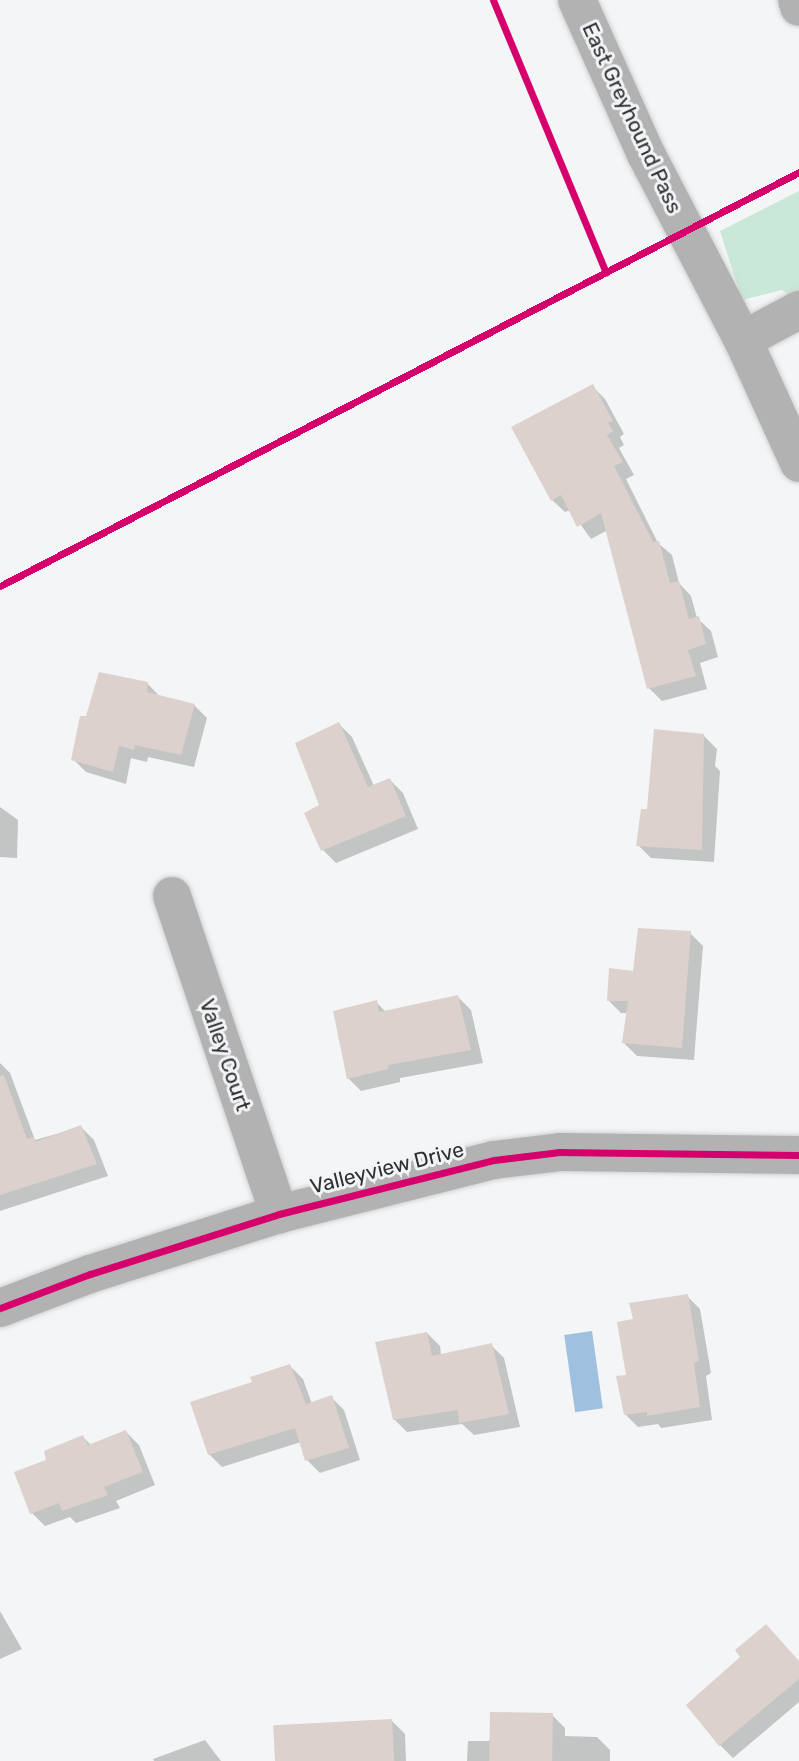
<!DOCTYPE html>
<style>
body{margin:0}
#map{position:relative;width:799px;height:1761px;overflow:hidden;background:#f4f5f6;font-family:Rubik,sans-serif}
div>[style]{position:absolute}
.green>*{inset:0;background:#cae8d7}
.water>*{inset:0;background:#a0c0e0;transform-origin:0 0}
.shadow>*{inset:0;background:#0003}
.building>*{inset:0;background:#dcd1cd;transform-origin:0 0}
.roads{filter:drop-shadow(0 0 2px #d0d1d2) drop-shadow(0 0 2px #d0d1d2)}
.minor>*{height:38px;margin:-19px;padding:0 19px;transform-origin:19px;border-radius:19px;background:#b2b2b3}
.cycleway>*{height:7px;margin:-3.5px;padding:0 3.5px;transform-origin:3.5px;border-radius:3.5px;background:#d6006c}
span{translate:-50% -50%;white-space:nowrap;text-align:center;line-height:1.15;-webkit-text-stroke:6px #f3f4f7;paint-order:stroke}
.street-label{font-size:21px;color:#2e2f30}
</style>
<div id="map">
<div class="green">
<i style="clip-path:polygon(799px 191px,799px 302px,782px 290px,742px 300px,720px 231px)"></i>
</div>
<div class="water">
<i style="left:592px;top:1331px;width:78px;height:28px;rotate:82deg"></i>
</div>
<div class="shadow">
<i style="clip-path:polygon(592px 386px,605px 399px,624px 434px,620px 437px,624px 445px,619px 448px,634px 475px,626px 479px,658px 543px,672px 555px,679px 583px,691px 596px,697px 618px,711px 631px,718px 657px,700px 663px,707px 689px,662px 701px,649px 688px,608px 530px,591px 539px,570px 510px,565px 512px,552px 500px)"></i>
<i style="clip-path:polygon(148px 684px,161px 698px,194px 705px,207px 718px,194px 767px,148px 757px,147px 762px,131px 758px,126px 784px,86px 772px,73px 759px,88px 718px)"></i>
<i style="clip-path:polygon(339px 724px,352px 737px,374px 786px,390px 780px,403px 793px,418px 829px,336px 863px,323px 850px)"></i>
<i style="clip-path:polygon(704px 736px,717px 749px,715px 766px,720px 771px,714px 862px,651px 858px,638px 845px,648px 811px)"></i>
<i style="clip-path:polygon(0 807px,18px 820px,17px 858px,0 857px)"></i>
<i style="clip-path:polygon(690px 933px,703px 946px,694px 1060px,637px 1056px,624px 1043px,628px 1013px,621px 1013px,608px 1000px)"></i>
<i style="clip-path:polygon(458px 997px,471px 1010px,483px 1063px,400px 1078px,400px 1082px,361px 1091px,348px 1078px,376px 1002px,386px 1012px)"></i>
<i style="clip-path:polygon(0 1063px,10px 1073px,35px 1140px,81px 1127px,94px 1140px,108px 1176px,0 1211px)"></i>
<i style="clip-path:polygon(687px 1296px,700px 1309px,711px 1373px,706px 1376px,712px 1420px,661px 1428px,658px 1424px,638px 1427px,625px 1414px,628px 1376px)"></i>
<i style="clip-path:polygon(427px 1333px,440px 1346px,441px 1355px,491px 1345px,504px 1358px,520px 1427px,474px 1435px,462px 1424px,407px 1432px,394px 1419px)"></i>
<i style="clip-path:polygon(290px 1366px,303px 1379px,312px 1404px,331px 1397px,344px 1410px,360px 1460px,320px 1473px,307px 1460px,301px 1442px,222px 1467px,209px 1454px,254px 1383px)"></i>
<i style="clip-path:polygon(126px 1432px,139px 1445px,155px 1485px,116px 1501px,120px 1508px,76px 1523px,70px 1517px,45px 1526px,32px 1513px,48px 1461px,83px 1437px,91px 1445px)"></i>
<i style="clip-path:polygon(0 1611px,22px 1649px,0 1659px)"></i>
<i style="clip-path:polygon(799px 1662px,799px 1702px,733px 1758px,720px 1745px)"></i>
<i style="clip-path:polygon(552px 1715px,565px 1728px,565px 1736px,597px 1737px,610px 1750px,610px 1761px,467px 1761px,468px 1741px,488px 1741px)"></i>
<i style="clip-path:polygon(392px 1721px,405px 1734px,406px 1761px,275px 1761px)"></i>
<i style="clip-path:polygon(205px 1740px,221px 1761px,154px 1761px,153px 1759px)"></i>
</div>
<div class="building">
<i style="clip-path:polygon(593px 384px,613px 421px,608px 423px,613px 431px,607px 435px,623px 462px,614px 466px,653px 542px,659px 541px,670px 583px,679px 581px,689px 619px,699px 616px,706px 644px,688px 650px,696px 676px,647px 689px,601px 513px,577px 527px,561px 495px,551px 501px,511px 427px)"></i>
<i style="clip-path:polygon(99px 672px,148px 682px,147px 692px,195px 704px,181px 755px,135px 745px,134px 750px,119px 746px,113px 772px,71px 760px,80px 716px,86px 716px)"></i>
<i style="clip-path:polygon(339px 722px,368px 787px,390px 778px,406px 816px,321px 851px,304px 813px,319px 805px,295px 743px)"></i>
<i style="clip-path:polygon(654px 729px,704px 734px,702px 850px,636px 846px,641px 809px,647px 809px)"></i>
<i style="clip-path:polygon(638px 928px,691px 931px,682px 1048px,622px 1043px,628px 1001px,607px 1001px,609px 968px,633px 971px)"></i>
<i style="clip-path:polygon(458px 995px,471px 1050px,388px 1065px,388px 1069px,347px 1079px,333px 1011px,377px 1000px,379px 1012px)"></i>
<i style="clip-path:polygon(4px 1075px,27px 1139px,34px 1137px,35px 1142px,81px 1125px,97px 1164px,0 1195px,0 1076px)"></i>
<i style="clip-path:polygon(688px 1294px,699px 1361px,694px 1363px,700px 1407px,647px 1416px,647px 1412px,624px 1415px,616px 1376px,626px 1375px,617px 1322px,633px 1319px,629px 1303px)"></i>
<i style="clip-path:polygon(427px 1332px,432px 1356px,492px 1343px,509px 1414px,459px 1423px,458px 1410px,393px 1420px,375px 1342px)"></i>
<i style="clip-path:polygon(290px 1364px,306px 1404px,332px 1395px,349px 1448px,305px 1461px,295px 1428px,208px 1455px,190px 1402px,252px 1382px,250px 1377px)"></i>
<i style="clip-path:polygon(126px 1430px,143px 1472px,104px 1487px,108px 1495px,62px 1511px,59px 1503px,30px 1514px,14px 1472px,46px 1460px,44px 1451px,83px 1435px,88px 1445px)"></i>
<i style="clip-path:polygon(766px 1624px,799px 1661px,799px 1679px,719px 1746px,686px 1705px,740px 1657px,735px 1650px)"></i>
<i style="left:490px;top:1712px;width:63px;height:49px;rotate:1deg"></i>
<i style="left:392px;top:1719px;width:42px;height:119px;rotate:87deg"></i>
</div>
<div class="roads">
<div class="minor">
<i style="left:577px;top:0;width:169px;rotate:65.9deg"></i>
<i style="left:646px;top:154px;width:210px;rotate:62.5deg"></i>
<i style="left:743px;top:340px;width:135px;rotate:65.5deg"></i>
<i style="left:797px;top:0;width:7px;rotate:74deg"></i>
<i style="left:743px;top:340px;width:64px;rotate:-28.2deg"></i>
<i style="left:172px;top:896px;width:336px;rotate:71.4deg"></i>
<i style="left:0;top:1308px;width:96px;rotate:-20.7deg"></i>
<i style="left:90px;top:1274px;width:198px;rotate:-17.6deg"></i>
<i style="left:279px;top:1214px;width:222px;rotate:-14.1deg"></i>
<i style="left:494px;top:1160px;width:66px;rotate:-6.9deg"></i>
<i style="left:560px;top:1152px;width:239px;rotate:0.7deg"></i>
</div>
</div>
<div class="cycleway">
<i style="left:493px;top:0;width:295px;rotate:67.5deg"></i>
<i style="left:0;top:586px;width:900px;rotate:-27.39deg"></i>
<i style="left:0;top:1308px;width:96px;rotate:-20.7deg"></i>
<i style="left:90px;top:1274px;width:198px;rotate:-17.6deg"></i>
<i style="left:279px;top:1214px;width:222px;rotate:-14.1deg"></i>
<i style="left:494px;top:1160px;width:66px;rotate:-6.9deg"></i>
<i style="left:560px;top:1152px;width:239px;rotate:0.7deg"></i>
</div>
<div class="street-label">
<span style="left:632px;top:118px;rotate:65deg">East Greyhound Pass</span>
<span style="left:225px;top:1055px;rotate:71deg">Valley Court</span>
<span style="left:387px;top:1168px;rotate:-14deg">Valleyview Drive</span>
</div>
</div>
